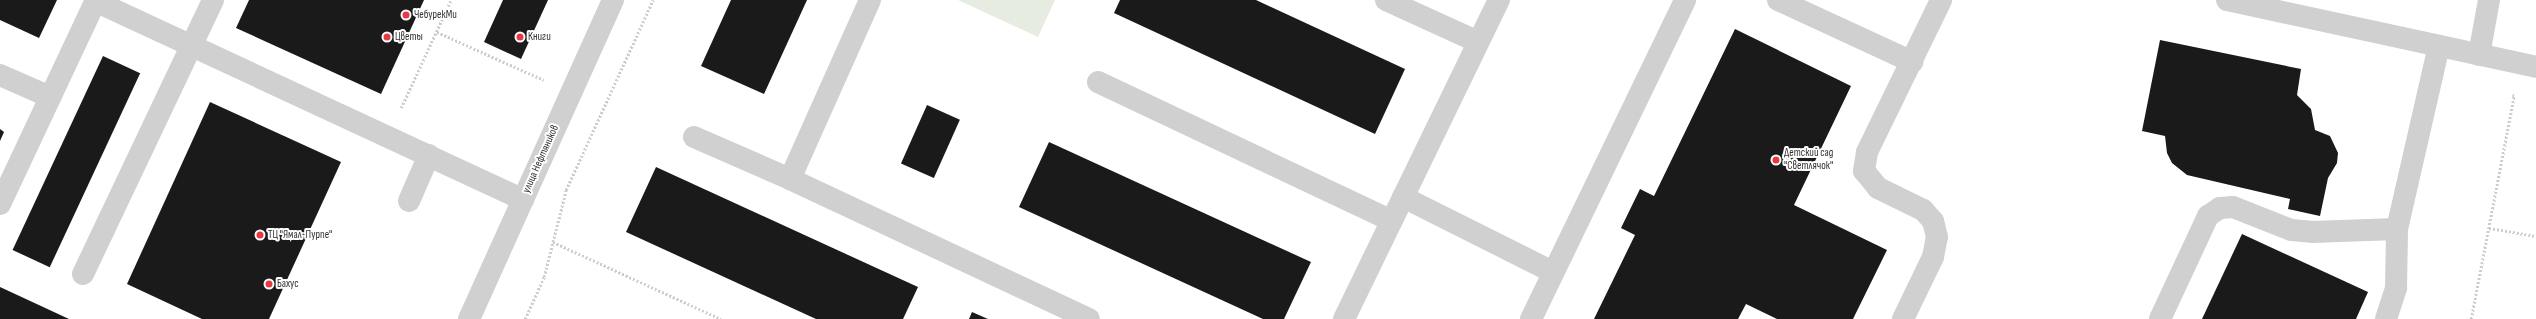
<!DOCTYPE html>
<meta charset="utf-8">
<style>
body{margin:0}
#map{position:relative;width:2536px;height:319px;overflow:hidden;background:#fff;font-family:"Sofia Sans Condensed",sans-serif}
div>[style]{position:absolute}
.green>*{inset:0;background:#e6ecdf}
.building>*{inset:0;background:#1a1a1a;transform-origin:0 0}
.path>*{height:2.5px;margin-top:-1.25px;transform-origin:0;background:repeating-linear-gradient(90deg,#cdcdcd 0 2px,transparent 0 4px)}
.minor>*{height:22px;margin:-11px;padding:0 11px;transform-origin:11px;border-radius:11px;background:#d0d0d0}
.dots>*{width:11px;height:11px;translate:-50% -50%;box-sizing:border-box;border:2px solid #fff;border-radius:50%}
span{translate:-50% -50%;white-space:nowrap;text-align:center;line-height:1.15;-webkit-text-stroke:4px #fff;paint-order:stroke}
.poi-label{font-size:11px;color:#333}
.left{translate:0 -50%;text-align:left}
.street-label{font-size:11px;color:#333}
</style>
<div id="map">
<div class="green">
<i style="clip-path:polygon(958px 0,1055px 0,1038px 37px)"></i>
</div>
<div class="building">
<i style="clip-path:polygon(0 0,57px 0,39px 38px,0 20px)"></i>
<i style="clip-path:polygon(249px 0,424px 0,381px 94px,236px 28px)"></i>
<i style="clip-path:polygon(503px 0,548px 0,521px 59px,484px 42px)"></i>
<i style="clip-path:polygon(731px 0,807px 0,764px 94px,701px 66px)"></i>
<i style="clip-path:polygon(1120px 0,1256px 0,1405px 69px,1375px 134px,1114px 13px)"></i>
<i style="clip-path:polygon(1735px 29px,1851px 86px,1794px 205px,1887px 250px,1853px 319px,1777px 319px,1746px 304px,1738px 319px,1594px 319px,1635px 235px,1621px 228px,1640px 189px,1654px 196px)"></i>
<i style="clip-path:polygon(2160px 40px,2301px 69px,2297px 95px,2311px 109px,2315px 130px,2330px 136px,2338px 153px,2337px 163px,2328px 178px,2320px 216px,2288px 209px,2290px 199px,2187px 175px,2172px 163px,2167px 153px,2165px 136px,2142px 131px)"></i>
<i style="left:103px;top:56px;width:41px;height:214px;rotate:25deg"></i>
<i style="clip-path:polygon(210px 102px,341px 162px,269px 319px,202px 319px,127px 284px)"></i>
<i style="left:927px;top:105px;width:36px;height:64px;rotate:24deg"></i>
<i style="clip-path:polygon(0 129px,4px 132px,0 141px)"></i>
<i style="clip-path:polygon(1049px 142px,1311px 262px,1284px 319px,1263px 319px,1019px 207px)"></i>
<i style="clip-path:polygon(656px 167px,918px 287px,903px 319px,816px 319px,626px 232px)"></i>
<i style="clip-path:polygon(2242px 234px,2368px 292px,2356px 319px,2202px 319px)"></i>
<i style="clip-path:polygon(0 287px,69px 319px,0 319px)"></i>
<i style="clip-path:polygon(972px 312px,988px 319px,969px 319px)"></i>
</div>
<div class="path">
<i style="left:437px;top:32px;width:117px;rotate:24.2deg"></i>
<i style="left:401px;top:108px;width:119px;rotate:-65.2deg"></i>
<i style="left:2489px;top:228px;width:48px;rotate:9.7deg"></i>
<i style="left:553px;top:242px;width:185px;rotate:24.6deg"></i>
<i style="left:525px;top:319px;width:46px;rotate:-65.7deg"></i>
<i style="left:544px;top:277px;width:90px;rotate:-75.8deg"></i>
<i style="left:566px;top:190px;width:209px;rotate:-65.4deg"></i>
<i style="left:2471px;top:319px;width:227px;rotate:-79.1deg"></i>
<i style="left:2514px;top:96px;width:2px;rotate:-153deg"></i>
</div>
<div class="minor">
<i style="left:870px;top:0;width:196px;rotate:114.1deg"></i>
<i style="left:790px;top:179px;width:330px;rotate:25.1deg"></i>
<i style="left:1386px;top:0;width:101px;rotate:24.5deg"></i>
<i style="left:1778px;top:0;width:148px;rotate:24.8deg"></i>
<i style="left:2227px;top:0;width:316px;rotate:12.2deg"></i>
<i style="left:95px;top:1px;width:472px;rotate:24.9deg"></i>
<i style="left:2479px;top:55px;width:56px;rotate:-79.7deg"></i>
<i style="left:0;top:75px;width:55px;rotate:23.7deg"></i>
<i style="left:1098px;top:82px;width:325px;rotate:25.3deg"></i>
<i style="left:694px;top:137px;width:105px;rotate:23.6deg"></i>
<i style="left:1403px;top:197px;width:168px;rotate:26.6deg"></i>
<i style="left:409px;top:201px;width:50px;rotate:-66.5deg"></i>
<i style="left:0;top:204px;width:225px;rotate:-64.8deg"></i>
<i style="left:83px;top:274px;width:303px;rotate:-64.6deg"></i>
<i style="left:469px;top:319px;width:350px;rotate:-65.7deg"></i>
<i style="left:1344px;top:319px;width:355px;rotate:-64.1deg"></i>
<i style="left:1531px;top:319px;width:354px;rotate:-64.2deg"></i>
<i style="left:1903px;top:319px;width:69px;rotate:-64.2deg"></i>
<i style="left:1933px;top:257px;width:20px;rotate:-79deg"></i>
<i style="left:1937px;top:237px;width:16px;rotate:-104deg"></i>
<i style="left:1933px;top:221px;width:15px;rotate:-132deg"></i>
<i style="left:1923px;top:210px;width:50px;rotate:-153.9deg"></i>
<i style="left:1878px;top:188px;width:22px;rotate:-129deg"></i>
<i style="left:1864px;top:171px;width:19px;rotate:-81deg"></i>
<i style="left:1867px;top:152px;width:169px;rotate:-64deg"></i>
<i style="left:2160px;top:319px;width:114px;rotate:-65deg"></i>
<i style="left:2208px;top:216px;width:14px;rotate:-34deg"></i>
<i style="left:2220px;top:208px;width:13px;rotate:-4deg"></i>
<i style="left:2233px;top:207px;width:62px;rotate:21.6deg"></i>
<i style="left:2291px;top:230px;width:21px;rotate:5deg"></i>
<i style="left:2312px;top:232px;width:85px;rotate:-2deg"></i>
<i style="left:2386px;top:319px;width:33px;rotate:-72deg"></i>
<i style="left:2396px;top:288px;width:59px;rotate:-89deg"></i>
<i style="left:2397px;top:229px;width:188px;rotate:-77.1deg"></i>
</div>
<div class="dots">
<i style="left:406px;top:15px;background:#e63946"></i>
<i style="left:387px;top:37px;background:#e63946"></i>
<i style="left:520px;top:37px;background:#e63946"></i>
<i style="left:1776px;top:160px;background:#e63946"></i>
<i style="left:260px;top:235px;background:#e63946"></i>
<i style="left:269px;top:284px;background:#e63946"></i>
</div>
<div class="poi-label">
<span class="left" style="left:414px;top:15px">ЧебурекМи</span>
<span class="left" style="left:395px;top:37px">Цветы</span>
<span class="left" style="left:528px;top:37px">Книги</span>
<span class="left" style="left:1784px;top:160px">Детский сад<br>"Светлячок"</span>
<span class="left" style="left:268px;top:235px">ТЦ "Ямал-Пурпе"</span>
<span class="left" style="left:277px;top:284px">Бахус</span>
</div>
<div class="street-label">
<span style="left:541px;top:159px;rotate:-66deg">улица Нефтяников</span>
</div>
</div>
